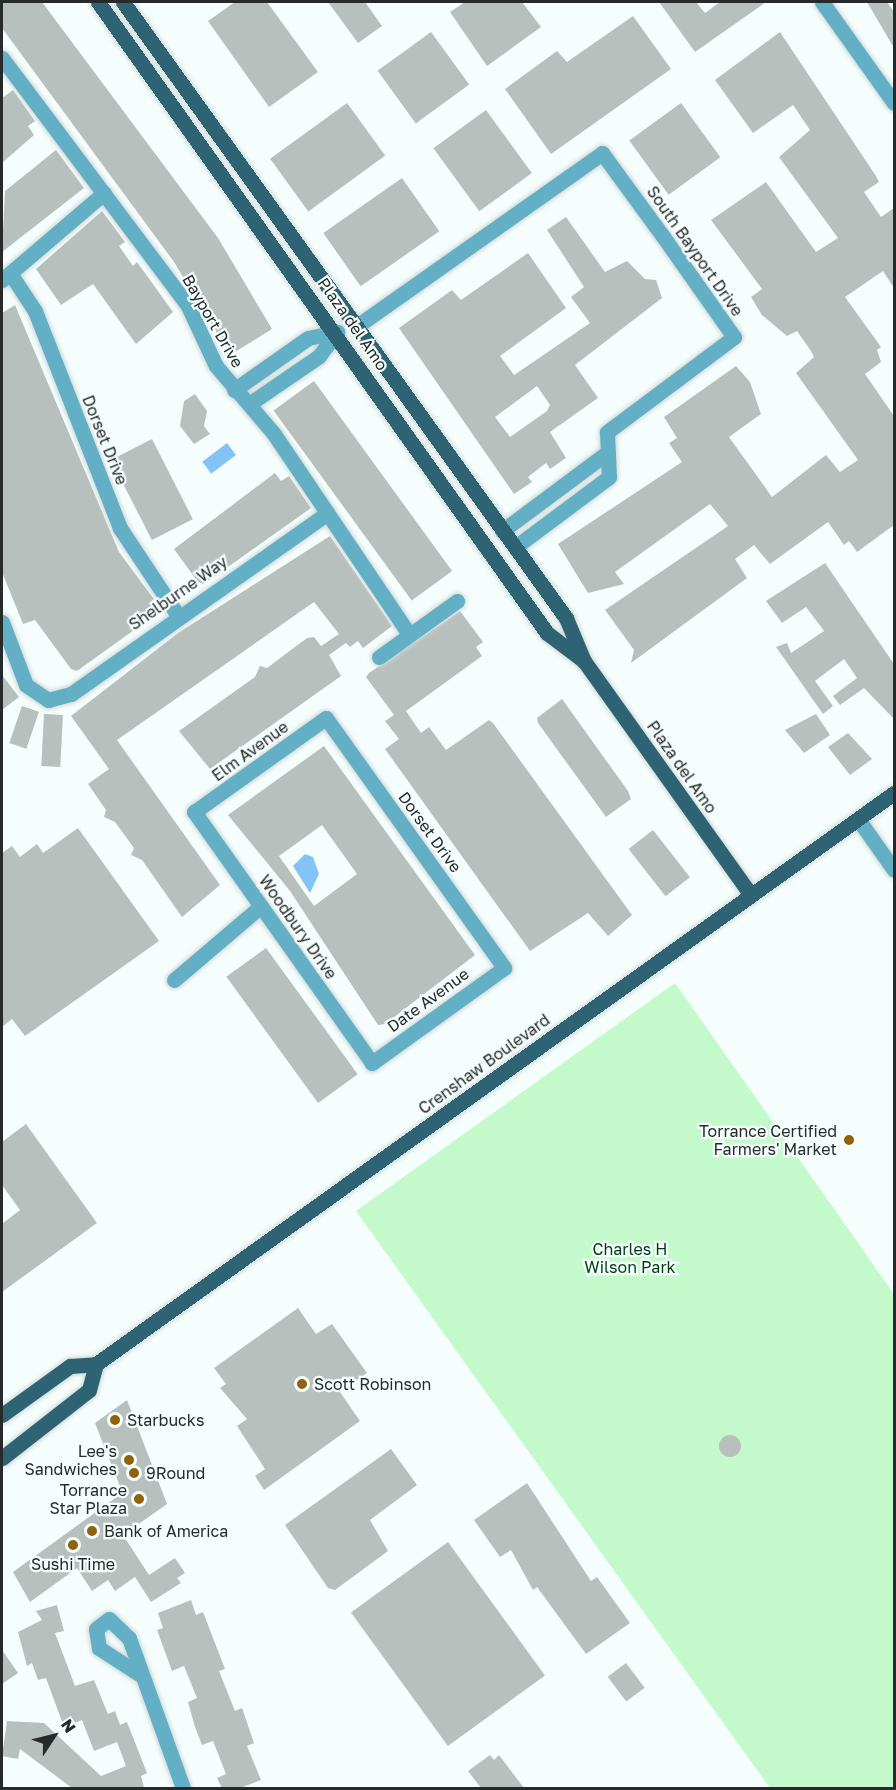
<!DOCTYPE html>
<style>
body{margin:0}
#map{position:relative;width:896px;height:1790px;overflow:hidden;background:#f5fefd;font-family:"Golos Text",sans-serif}
div>[style]{position:absolute}
.green>*{inset:0;background:#c4facb}
.water>*{inset:0;background:#83c3f6;transform-origin:0 0}
.building>*{inset:0;background:#b8c0bd;transform-origin:0 0}
.round{border-radius:50%}
.roads{filter:drop-shadow(0 0 2px #d0d8d7) drop-shadow(0 0 2px #d0d8d7)}
.minor>*{height:15px;margin:-7.5px;padding:0 7.5px;transform-origin:7.5px;border-radius:7.5px;background:#63afc6}
.major>*{height:15px;margin:-7.5px;padding:0 7.5px;transform-origin:7.5px;border-radius:7.5px;background:#2d6372}
.dots>*{width:16px;height:16px;translate:-50% -50%;box-sizing:border-box;border:3px solid #f5fefd;border-radius:50%}
span{translate:-50% -50%;white-space:nowrap;text-align:center;line-height:1.15;-webkit-text-stroke:4.5px #f5fefd;paint-order:stroke}
.street-label{font-size:16px;color:#272a2a}
.poi-label{font-size:16px;color:#272a2a}
.right{translate:-100% -50%;text-align:right}
.left{translate:0 -50%;text-align:left}
.park-label{font-size:16px;color:#003c12}
.frame{position:absolute;inset:0;border:3px solid #272a2a;pointer-events:none}
.north{position:absolute;left:24px;top:1706px;width:60px;height:60px;-webkit-text-stroke:4px #f5fefd;paint-order:stroke;rotate:55deg;font-size:16px;font-weight:700;line-height:24px;text-align:center;color:#272a2a}
.north::after{content:'';display:block;margin:auto;width:21px;height:27px;background:#272a2a;clip-path:polygon(50% 0,100% 100%,50% 72%,0 100%)}
</style>
<div id="map">
<div class="green">
<i style="clip-path:polygon(675px 983px,894px 1294px,894px 1788px,770px 1788px,356px 1211px)"></i>
</div>
<div class="water">
<i style="left:227px;top:443px;width:15px;height:31px;rotate:53deg"></i>
<i style="clip-path:polygon(305px 854px,313px 857px,319px 874px,310px 893px,293px 866px)"></i>
</div>
<div class="building">
<i style="clip-path:polygon(2px 2px,42px 2px,218px 238px,272px 329px,230px 355px,174px 262px,2px 28px)"></i>
<i style="clip-path:polygon(235px 2px,267px 2px,318px 72px,269px 107px,208px 21px)"></i>
<i style="clip-path:polygon(328px 2px,365px 2px,382px 26px,358px 43px)"></i>
<i style="clip-path:polygon(465px 2px,522px 2px,541px 27px,487px 66px,450px 12px)"></i>
<i style="clip-path:polygon(659px 2px,696px 2px,705px 13px,720px 2px,766px 2px,695px 52px)"></i>
<i style="clip-path:polygon(867px 2px,887px 2px,894px 12px,894px 48px)"></i>
<i style="clip-path:polygon(633px 16px,671px 69px,551px 154px,505px 89px,557px 51px,567px 62px)"></i>
<i style="left:431px;top:32px;width:65px;height:66px;rotate:54deg"></i>
<i style="clip-path:polygon(780px 32px,876px 176px,879px 182px,864px 192px,881px 217px,894px 208px,894px 288px,883px 271px,845px 297px,881px 347px,877px 350px,881px 362px,865px 374px,894px 416px,894px 525px,857px 552px,849px 541px,844px 545px,828px 522px,770px 564px,754px 545px,735px 559px,747px 578px,631px 663px,634px 650px,605px 610px,728px 526px,710px 504px,615px 572px,624px 584px,588px 593px,558px 544px,682px 462px,669px 443px,677px 438px,664px 417px,736px 366px,750px 382px,761px 414px,729px 437px,772px 497px,826px 455px,840px 472px,858px 460px,796px 373px,814px 357px,811px 351px,797px 331px,787px 336px,762px 315px,751px 297px,762px 289px,711px 220px,766px 182px,816px 252px,838px 238px,779px 157px,810px 130px,793px 105px,753px 133px,715px 80px)"></i>
<i style="clip-path:polygon(13px 90px,35px 121px,28px 126px,34px 135px,2px 163px,2px 98px)"></i>
<i style="left:347px;top:103px;width:65px;height:95px;rotate:54deg"></i>
<i style="left:681px;top:103px;width:67px;height:64px;rotate:54deg"></i>
<i style="left:486px;top:110px;width:78px;height:65px;rotate:54deg"></i>
<i style="clip-path:polygon(56px 150px,84px 188px,2px 252px,5px 191px)"></i>
<i style="left:402px;top:178px;width:65px;height:96px;rotate:55deg"></i>
<i style="clip-path:polygon(102px 211px,125px 242px,119px 246px,133px 266px,137px 262px,173px 312px,136px 344px,93px 284px,61px 305px,36px 269px)"></i>
<i style="clip-path:polygon(evenodd,566px 217px,605px 272px,627px 261px,645px 279px,656px 280px,662px 298px,575px 365px,598px 398px,550px 432px,566px 458px,550px 469px,546px 463px,528px 477px,532px 482px,514px 494px,399px 328px,452px 290px,461px 300px,528px 253px,566px 308px,500px 356px,514px 375px,542px 356px,590px 323px,571px 297px,584px 287px,547px 230px,566px 217px,537px 386px,550px 405px,547px 411px,510px 437px,495px 417px,537px 386px)"></i>
<i style="clip-path:polygon(15px 305px,119px 552px,162px 610px,77px 671px,71px 669px,35px 620px,23px 624px,2px 572px,2px 313px)"></i>
<i style="left:314px;top:381px;width:235px;height:50px;rotate:54deg"></i>
<i style="clip-path:polygon(195px 394px,207px 411px,204px 426px,210px 434px,194px 444px,180px 426px,184px 401px)"></i>
<i style="left:152px;top:439px;width:90px;height:46px;rotate:63deg"></i>
<i style="clip-path:polygon(275px 473px,281px 481px,289px 476px,311px 508px,204px 584px,198px 582px,174px 549px)"></i>
<i style="clip-path:polygon(330px 536px,392px 626px,363px 648px,358px 641px,350px 647px,346px 643px,329px 655px,341px 676px,210px 769px,179px 731px,255px 677px,260px 666px,267px 668px,307px 638px,314px 637px,321px 646px,339px 634px,314px 602px,117px 740px,220px 885px,182px 917px,142px 860px,131px 855px,134px 848px,115px 822px,104px 817px,106px 810px,88px 784px,109px 769px,71px 716px,178px 633px)"></i>
<i style="clip-path:polygon(825px 563px,894px 664px,894px 719px,864px 688px,840px 705px,833px 696px,857px 678px,844px 659px,815px 681px,833px 706px,823px 714px,776px 647px,787px 643px,791px 653px,824px 631px,806px 607px,782px 623px,766px 601px)"></i>
<i style="clip-path:polygon(460px 611px,483px 642px,476px 647px,482px 656px,406px 711px,421px 733px,429px 727px,446px 750px,489px 720px,493px 723px,632px 915px,608px 936px,588px 913px,530px 951px,385px 749px,399px 739px,385px 721px,394px 715px,366px 677px,369px 673px)"></i>
<i style="clip-path:polygon(2px 675px,19px 697px,2px 710px)"></i>
<i style="clip-path:polygon(562px 699px,628px 791px,631px 799px,606px 817px,538px 723px,537px 718px)"></i>
<i style="left:22px;top:706px;width:18px;height:39px;rotate:19deg"></i>
<i style="left:44px;top:714px;width:19px;height:52px;rotate:3deg"></i>
<i style="clip-path:polygon(816px 714px,830px 735px,804px 753px,785px 730px)"></i>
<i style="clip-path:polygon(848px 733px,872px 759px,850px 775px,828px 747px)"></i>
<i style="clip-path:polygon(evenodd,324px 746px,475px 955px,385px 1024px,378px 1025px,290px 891px,228px 815px,324px 746px,322px 825px,357px 874px,314px 906px,279px 856px,322px 825px)"></i>
<i style="clip-path:polygon(78px 828px,159px 941px,25px 1036px,12px 1019px,2px 1027px,2px 853px,12px 846px,20px 857px,37px 844px,43px 853px)"></i>
<i style="left:653px;top:830px;width:60px;height:31px;rotate:52deg"></i>
<i style="left:266px;top:948px;width:156px;height:49px;rotate:54deg"></i>
<i style="clip-path:polygon(26px 1124px,97px 1223px,2px 1292px,2px 1224px,20px 1210px,2px 1185px,2px 1142px)"></i>
<i style="clip-path:polygon(298px 1308px,316px 1334px,332px 1324px,367px 1373px,340px 1392px,360px 1421px,264px 1490px,255px 1476px,265px 1469px,237px 1426px,247px 1419px,220px 1388px,226px 1384px,214px 1368px)"></i>
<i style="clip-path:polygon(127px 1400px,167px 1504px,123px 1535px,149px 1575px,175px 1558px,185px 1573px,177px 1578px,181px 1583px,151px 1602px,135px 1577px,115px 1591px,108px 1580px,92px 1591px,77px 1568px,30px 1602px,13px 1572px,118px 1496px,121px 1489px,95px 1423px)"></i>
<i class="round" style="left:719px;top:1435px;width:22px;height:22px"></i>
<i style="clip-path:polygon(391px 1449px,417px 1485px,370px 1520px,388px 1551px,335px 1590px,328px 1588px,285px 1525px)"></i>
<i style="clip-path:polygon(527px 1483px,591px 1581px,597px 1577px,630px 1623px,586px 1654px,537px 1587px,533px 1590px,511px 1550px,500px 1557px,474px 1520px)"></i>
<i style="left:448px;top:1542px;width:165px;height:120px;rotate:54deg"></i>
<i style="clip-path:polygon(191px 1600px,196px 1615px,203px 1612px,225px 1669px,219px 1671px,235px 1711px,242px 1708px,254px 1743px,247px 1746px,261px 1780px,240px 1788px,222px 1788px,217px 1778px,226px 1774px,213px 1741px,202px 1745px,195px 1727px,188px 1702px,197px 1698px,184px 1666px,172px 1671px,157px 1630px,163px 1628px,158px 1613px)"></i>
<i style="clip-path:polygon(57px 1605px,64px 1631px,55px 1633px,75px 1686px,94px 1680px,108px 1714px,115px 1711px,120px 1725px,127px 1722px,147px 1773px,141px 1776px,144px 1788px,72px 1788px,20px 1749px,18px 1759px,2px 1756px,7px 1721px,44px 1723px,101px 1776px,126px 1766px,117px 1742px,94px 1751px,82px 1720px,64px 1727px,46px 1678px,38px 1680px,32px 1663px,27px 1666px,18px 1632px,42px 1620px,36px 1611px)"></i>
<i style="clip-path:polygon(2px 1650px,18px 1673px,2px 1684px)"></i>
<i style="left:626px;top:1663px;width:31px;height:23px;rotate:53deg"></i>
<i style="clip-path:polygon(490px 1755px,494px 1760px,499px 1755px,524px 1788px,481px 1788px,468px 1771px)"></i>
</div>
<div class="roads">
<div class="minor">
<i style="left:822px;top:2px;width:124px;rotate:54.5deg"></i>
<i style="left:2px;top:58px;width:310px;rotate:53.1deg"></i>
<i style="left:188px;top:306px;width:66px;rotate:65deg"></i>
<i style="left:216px;top:366px;width:89px;rotate:49.5deg"></i>
<i style="left:274px;top:434px;width:241px;rotate:56deg"></i>
<i style="left:10px;top:273px;width:45px;rotate:56.7deg"></i>
<i style="left:35px;top:311px;width:233px;rotate:68.6deg"></i>
<i style="left:120px;top:528px;width:103px;rotate:56.5deg"></i>
<i style="left:2px;top:280px;width:134px;rotate:-40.5deg"></i>
<i style="left:357px;top:326px;width:300px;rotate:-35.2deg"></i>
<i style="left:602px;top:153px;width:102px;rotate:53.8deg"></i>
<i style="left:662px;top:235px;width:125px;rotate:54.8deg"></i>
<i style="left:734px;top:337px;width:159px;rotate:143.2deg"></i>
<i style="left:607px;top:432px;width:45px;rotate:87.5deg"></i>
<i style="left:609px;top:477px;width:117px;rotate:143.3deg"></i>
<i style="left:234px;top:390px;width:90px;rotate:-35.1deg"></i>
<i style="left:308px;top:338px;width:30px;rotate:-12deg"></i>
<i style="left:249px;top:404px;width:85px;rotate:-34.4deg"></i>
<i style="left:319px;top:356px;width:30px;rotate:-53deg"></i>
<i style="left:502px;top:531px;width:132px;rotate:-36.7deg"></i>
<i style="left:2px;top:622px;width:67px;rotate:69.1deg"></i>
<i style="left:26px;top:685px;width:27px;rotate:34deg"></i>
<i style="left:48px;top:700px;width:24px;rotate:-15deg"></i>
<i style="left:71px;top:694px;width:314px;rotate:-35.2deg"></i>
<i style="left:379px;top:657px;width:96px;rotate:-35.7deg"></i>
<i style="left:326px;top:718px;width:307px;rotate:54.5deg"></i>
<i style="left:504px;top:968px;width:163px;rotate:144.3deg"></i>
<i style="left:372px;top:1063px;width:308px;rotate:-125.3deg"></i>
<i style="left:194px;top:812px;width:162px;rotate:-35.5deg"></i>
<i style="left:858px;top:819px;width:62px;rotate:54.8deg"></i>
<i style="left:174px;top:980px;width:114px;rotate:-40.4deg"></i>
<i style="left:139px;top:1674px;width:48px;rotate:-147deg"></i>
<i style="left:99px;top:1648px;width:19px;rotate:-99deg"></i>
<i style="left:96px;top:1629px;width:16px;rotate:-38deg"></i>
<i style="left:109px;top:1619px;width:28px;rotate:44deg"></i>
<i style="left:129px;top:1638px;width:159px;rotate:70.2deg"></i>
</div>
<div class="major">
<i style="left:98px;top:2px;width:774px;rotate:54.57deg"></i>
<i style="left:547px;top:633px;width:46px;rotate:37.1deg"></i>
<i style="left:123px;top:2px;width:759px;rotate:54.28deg"></i>
<i style="left:566px;top:618px;width:47px;rotate:67.3deg"></i>
<i style="left:584px;top:661px;width:286px;rotate:54.5deg"></i>
<i style="left:2px;top:1415px;width:84px;rotate:-35.8deg"></i>
<i style="left:70px;top:1366px;width:26px;rotate:-4deg"></i>
<i style="left:96px;top:1364px;width:981px;rotate:-35.59deg"></i>
<i style="left:2px;top:1458px;width:110px;rotate:-38deg"></i>
<i style="left:89px;top:1390px;width:27px;rotate:-75deg"></i>
</div>
</div>
<div class="dots">
<i style="left:849px;top:1140px;background:#8f620b"></i>
<i style="left:302px;top:1384px;background:#8f620b"></i>
<i style="left:115px;top:1420px;background:#8f620b"></i>
<i style="left:129px;top:1460px;background:#8f620b"></i>
<i style="left:134px;top:1473px;background:#8f620b"></i>
<i style="left:139px;top:1499px;background:#8f620b"></i>
<i style="left:92px;top:1531px;background:#8f620b"></i>
<i style="left:73px;top:1545px;background:#8f620b"></i>
</div>
<div class="street-label">
<span style="left:695px;top:251px;rotate:55deg">South Bayport Drive</span>
<span style="left:213px;top:321px;rotate:60deg">Bayport Drive</span>
<span style="left:353px;top:324px;rotate:55deg">Plaza del Amo</span>
<span style="left:105px;top:440px;rotate:68deg">Dorset Drive</span>
<span style="left:178px;top:593px;rotate:-35deg">Shelburne Way</span>
<span style="left:250px;top:751px;rotate:-36deg">Elm Avenue</span>
<span style="left:682px;top:767px;rotate:55deg">Plaza del Amo</span>
<span style="left:430px;top:832px;rotate:54deg">Dorset Drive</span>
<span style="left:298px;top:927px;rotate:55deg">Woodbury Drive</span>
<span style="left:428px;top:1000px;rotate:-36deg">Date Avenue</span>
<span style="left:484px;top:1064px;rotate:-36deg">Crenshaw Boulevard</span>
</div>
<div class="poi-label">
<span class="right" style="left:837px;top:1140px">Torrance Certified<br>Farmers' Market</span>
<span class="left" style="left:314px;top:1384px">Scott Robinson</span>
<span class="left" style="left:127px;top:1420px">Starbucks</span>
<span class="right" style="left:117px;top:1460px">Lee's<br>Sandwiches</span>
<span class="left" style="left:146px;top:1473px">9Round</span>
<span class="right" style="left:127px;top:1499px">Torrance<br>Star Plaza</span>
<span class="left" style="left:104px;top:1531px">Bank of America</span>
<span style="left:73px;top:1564px">Sushi Time</span>
</div>
<div class="park-label">
<span style="left:630px;top:1258px">Charles H<br>Wilson Park</span>
</div>
<div class="frame"></div>
<div class="north">N</div>
</div>
